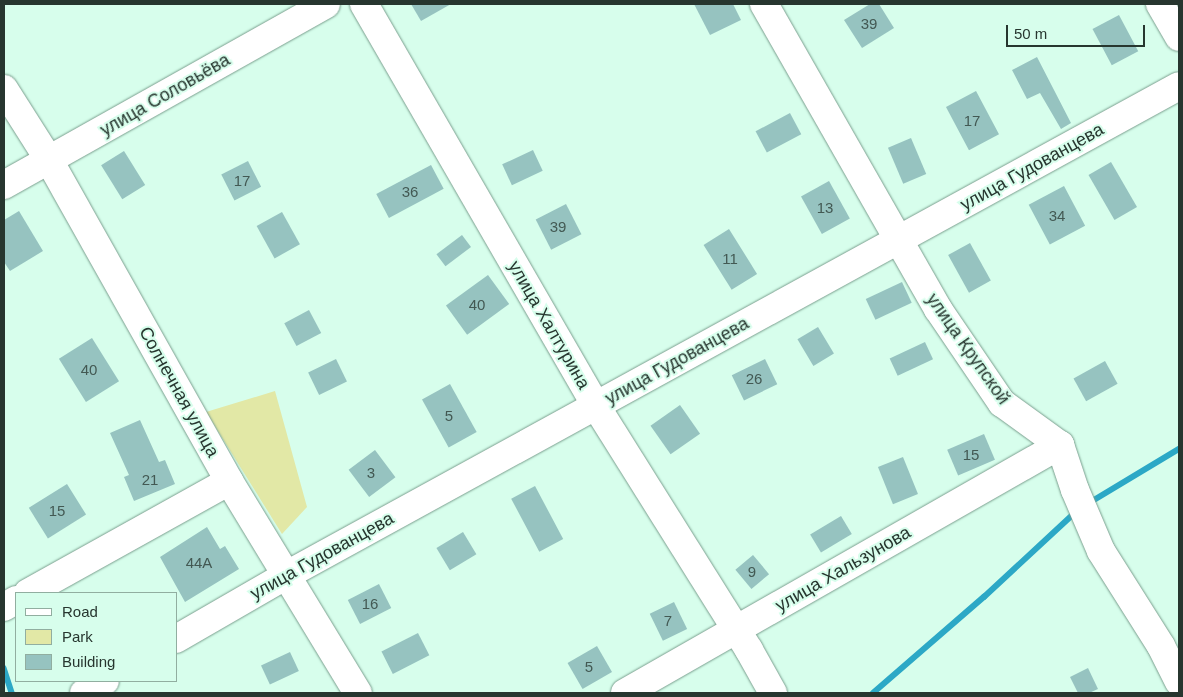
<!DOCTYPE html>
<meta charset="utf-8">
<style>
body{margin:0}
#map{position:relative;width:1183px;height:697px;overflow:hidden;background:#d7feec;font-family:Helvetica,sans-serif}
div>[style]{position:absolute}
.green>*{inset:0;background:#e2e8a6}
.stream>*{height:5.5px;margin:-2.75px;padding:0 2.75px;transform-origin:2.75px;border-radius:2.75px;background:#2ca8c6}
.building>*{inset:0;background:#96c3c0;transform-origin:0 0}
.roads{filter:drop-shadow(0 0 1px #7a9f8e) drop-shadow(0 0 1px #7a9f8e)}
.minor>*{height:28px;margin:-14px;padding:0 14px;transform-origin:14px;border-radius:14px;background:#fff}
span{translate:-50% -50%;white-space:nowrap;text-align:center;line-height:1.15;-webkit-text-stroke:4px #d7feec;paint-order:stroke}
.number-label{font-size:15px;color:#435953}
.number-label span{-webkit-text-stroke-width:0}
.street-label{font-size:18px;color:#27362f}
.frame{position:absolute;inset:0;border:5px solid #27362f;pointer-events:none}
.legend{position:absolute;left:15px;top:592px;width:162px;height:90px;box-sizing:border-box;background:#d7feec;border:1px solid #91aea0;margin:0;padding:6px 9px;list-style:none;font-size:15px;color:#27362f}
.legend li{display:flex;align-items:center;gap:10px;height:25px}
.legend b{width:25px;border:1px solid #91aea0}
.scale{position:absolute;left:1006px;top:25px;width:139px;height:22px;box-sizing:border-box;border:2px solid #27362f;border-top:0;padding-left:6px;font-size:15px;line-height:18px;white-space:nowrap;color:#27362f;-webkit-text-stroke:4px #d7feec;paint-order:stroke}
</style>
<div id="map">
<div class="green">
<i style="clip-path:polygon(275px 391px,307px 507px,282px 534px,206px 412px)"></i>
</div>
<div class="stream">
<i style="left:1089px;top:503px;width:105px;rotate:-31deg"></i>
<i style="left:4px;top:668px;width:26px;rotate:72deg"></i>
<i style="left:873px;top:693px;width:147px;rotate:-40.9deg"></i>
<i style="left:984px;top:597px;width:127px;rotate:-42.8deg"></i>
</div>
<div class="building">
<i style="clip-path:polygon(411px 4px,451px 4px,421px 21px)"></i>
<i style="clip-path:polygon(694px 4px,733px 4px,741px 20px,710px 35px)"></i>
<i style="clip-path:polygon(870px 4px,879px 4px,894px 28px,862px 48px,844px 20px)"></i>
<i style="left:1119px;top:15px;width:41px;height:30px;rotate:62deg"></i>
<i style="clip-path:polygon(1037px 57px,1071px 123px,1061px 129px,1040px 93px,1027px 99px,1012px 70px)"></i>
<i style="left:976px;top:91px;width:49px;height:34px;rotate:62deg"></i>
<i style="left:790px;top:113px;width:24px;height:39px;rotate:62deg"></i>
<i style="left:911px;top:138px;width:39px;height:25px;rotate:67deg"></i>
<i style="left:533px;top:150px;width:23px;height:34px;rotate:65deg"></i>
<i style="left:124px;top:151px;width:40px;height:27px;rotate:58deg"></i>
<i style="left:248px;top:161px;width:29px;height:30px;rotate:63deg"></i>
<i style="left:1111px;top:162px;width:52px;height:26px;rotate:60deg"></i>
<i style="left:431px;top:165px;width:27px;height:62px;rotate:62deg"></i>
<i style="left:829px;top:181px;width:43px;height:32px;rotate:61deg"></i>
<i style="left:1064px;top:186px;width:45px;height:40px;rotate:62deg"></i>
<i style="left:566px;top:204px;width:34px;height:34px;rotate:63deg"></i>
<i style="clip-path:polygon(19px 211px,43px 251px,10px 271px,4px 262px,4px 220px)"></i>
<i style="left:282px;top:212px;width:37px;height:29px;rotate:61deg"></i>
<i style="left:729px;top:229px;width:53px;height:30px;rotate:58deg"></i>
<i style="left:462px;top:235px;width:15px;height:32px;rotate:53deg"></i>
<i style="left:970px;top:243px;width:43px;height:25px;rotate:61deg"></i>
<i style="left:488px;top:275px;width:36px;height:52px;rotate:54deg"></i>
<i style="left:902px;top:282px;width:23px;height:40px;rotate:65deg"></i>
<i style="left:309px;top:310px;width:26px;height:28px;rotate:62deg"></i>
<i style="left:818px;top:327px;width:31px;height:24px;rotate:59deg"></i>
<i style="left:92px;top:338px;width:51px;height:39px;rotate:58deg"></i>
<i style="left:925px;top:342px;width:19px;height:39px;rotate:65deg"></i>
<i style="left:336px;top:359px;width:25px;height:31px;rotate:64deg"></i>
<i style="left:765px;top:359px;width:28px;height:37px;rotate:64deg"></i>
<i style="left:1105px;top:361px;width:26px;height:36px;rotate:61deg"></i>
<i style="left:450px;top:384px;width:55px;height:32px;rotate:61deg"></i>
<i style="left:680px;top:405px;width:35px;height:36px;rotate:55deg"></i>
<i style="clip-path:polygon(140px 420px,159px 462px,165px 460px,175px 484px,134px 501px,124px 477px,129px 475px,110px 433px)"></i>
<i style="left:984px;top:434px;width:28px;height:40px;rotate:67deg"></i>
<i style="left:375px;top:450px;width:34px;height:33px;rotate:53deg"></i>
<i style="left:903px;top:457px;width:40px;height:27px;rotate:68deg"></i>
<i style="left:67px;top:484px;width:36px;height:45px;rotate:58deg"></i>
<i style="left:535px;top:486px;width:60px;height:27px;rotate:62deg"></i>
<i style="left:841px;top:516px;width:21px;height:36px;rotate:59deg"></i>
<i style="clip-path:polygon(207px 527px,220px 549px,225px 546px,239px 569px,185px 602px,160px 557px)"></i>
<i style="left:463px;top:532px;width:26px;height:31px;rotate:59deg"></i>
<i style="left:753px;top:555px;width:25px;height:23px;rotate:50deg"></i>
<i style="left:379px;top:584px;width:27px;height:35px;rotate:63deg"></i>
<i style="left:674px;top:602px;width:30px;height:27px;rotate:64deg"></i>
<i style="left:418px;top:633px;width:25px;height:41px;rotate:63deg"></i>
<i style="left:597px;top:646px;width:30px;height:34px;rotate:60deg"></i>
<i style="left:290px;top:652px;width:21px;height:32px;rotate:65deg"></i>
<i style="clip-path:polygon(1088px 668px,1098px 689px,1089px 693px,1078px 693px,1070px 677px)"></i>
</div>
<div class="roads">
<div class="minor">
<i style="left:364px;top:4px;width:464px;rotate:60deg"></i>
<i style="left:596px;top:406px;width:288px;rotate:57.9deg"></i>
<i style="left:749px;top:650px;width:49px;rotate:60.8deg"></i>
<i style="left:764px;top:4px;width:351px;rotate:60.3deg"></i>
<i style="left:938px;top:309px;width:114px;rotate:55.8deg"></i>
<i style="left:1002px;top:403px;width:72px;rotate:35.9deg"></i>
<i style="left:1060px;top:445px;width:47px;rotate:71.6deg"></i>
<i style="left:1075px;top:490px;width:66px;rotate:66.9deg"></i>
<i style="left:1101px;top:551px;width:112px;rotate:57.7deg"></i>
<i style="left:1161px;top:646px;width:40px;rotate:63.4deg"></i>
<i style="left:1160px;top:4px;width:38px;rotate:60deg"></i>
<i style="left:4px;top:89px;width:84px;rotate:57.6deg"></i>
<i style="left:49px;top:160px;width:368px;rotate:60.7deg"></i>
<i style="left:229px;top:481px;width:248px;rotate:58.7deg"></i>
<i style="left:4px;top:185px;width:369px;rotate:-29.3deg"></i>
<i style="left:28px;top:593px;width:230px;rotate:-29.1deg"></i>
<i style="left:4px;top:607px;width:14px;rotate:-30deg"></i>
<i style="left:176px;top:639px;width:126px;rotate:-30deg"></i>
<i style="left:285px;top:576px;width:1019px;rotate:-28.73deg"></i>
<i style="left:84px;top:693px;width:24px;rotate:-30deg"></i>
<i style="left:625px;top:693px;width:501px;rotate:-29.69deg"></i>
</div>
</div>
<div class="number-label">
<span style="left:869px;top:24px">39</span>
<span style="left:972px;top:121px">17</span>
<span style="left:242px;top:181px">17</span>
<span style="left:410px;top:192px">36</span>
<span style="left:825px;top:208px">13</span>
<span style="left:1057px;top:216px">34</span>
<span style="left:558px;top:227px">39</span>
<span style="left:730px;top:259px">11</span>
<span style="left:477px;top:305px">40</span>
<span style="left:89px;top:370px">40</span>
<span style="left:754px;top:379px">26</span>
<span style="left:449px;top:416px">5</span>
<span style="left:971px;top:455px">15</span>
<span style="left:371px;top:473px">3</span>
<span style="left:150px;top:480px">21</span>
<span style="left:57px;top:511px">15</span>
<span style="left:199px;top:563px">44А</span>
<span style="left:752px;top:572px">9</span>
<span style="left:370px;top:604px">16</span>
<span style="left:668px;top:621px">7</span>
<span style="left:589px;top:667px">5</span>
</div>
<div class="street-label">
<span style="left:165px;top:95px;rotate:-30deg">улица Соловьёва</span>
<span style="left:1032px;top:167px;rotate:-29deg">улица Гудованцева</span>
<span style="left:549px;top:325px;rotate:60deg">улица Халтурина</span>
<span style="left:968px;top:349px;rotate:55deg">улица Крупской</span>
<span style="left:677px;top:361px;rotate:-29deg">улица Гудованцева</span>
<span style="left:179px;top:392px;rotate:61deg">Солнечная улица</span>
<span style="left:322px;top:556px;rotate:-29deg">улица Гудованцева</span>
<span style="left:843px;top:569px;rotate:-30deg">улица Хальзунова</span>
</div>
<div class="frame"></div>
<ul class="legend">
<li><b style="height:6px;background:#fff"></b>Road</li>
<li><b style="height:14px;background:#e2e8a6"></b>Park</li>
<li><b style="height:14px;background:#96c3c0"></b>Building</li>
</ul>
<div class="scale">50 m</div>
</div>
